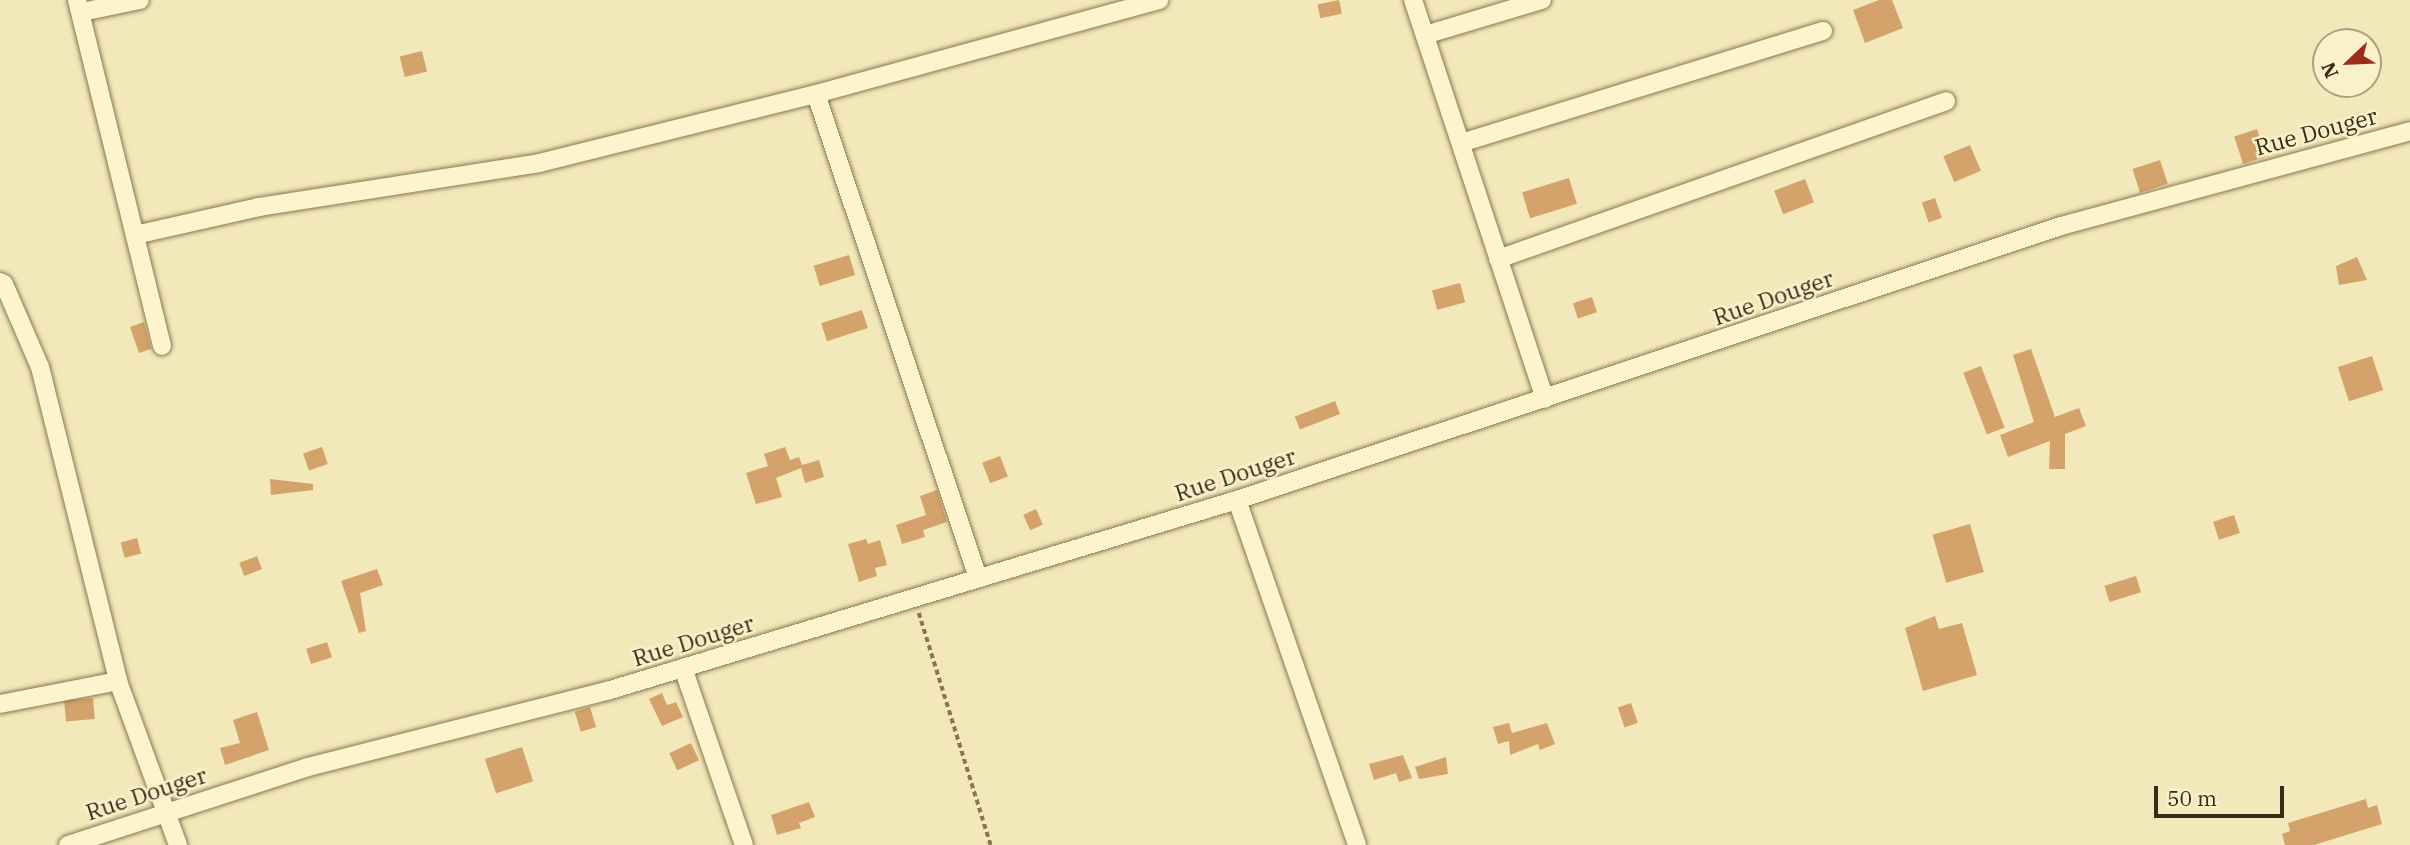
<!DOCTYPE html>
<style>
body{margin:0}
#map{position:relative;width:2410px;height:845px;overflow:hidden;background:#f2e8b9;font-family:"IBM Plex Serif",serif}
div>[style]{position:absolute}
.building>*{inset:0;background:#d4a36b;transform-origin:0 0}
.path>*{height:3.5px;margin-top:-1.75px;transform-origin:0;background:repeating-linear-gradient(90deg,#8a7652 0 5px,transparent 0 8.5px)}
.roads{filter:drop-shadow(0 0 2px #8a7652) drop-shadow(0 0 2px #8a7652)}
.minor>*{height:18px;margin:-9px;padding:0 9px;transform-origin:9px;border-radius:9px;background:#fcf4cc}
span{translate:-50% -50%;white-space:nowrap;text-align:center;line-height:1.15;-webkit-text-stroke:5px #f9f1c9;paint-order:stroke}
.street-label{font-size:23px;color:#372b19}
.north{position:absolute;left:2312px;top:28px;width:70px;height:70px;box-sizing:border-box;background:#f9f1c9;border:2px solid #aba283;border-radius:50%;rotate:247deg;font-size:19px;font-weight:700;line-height:28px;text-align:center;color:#372b19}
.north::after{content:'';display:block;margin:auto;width:24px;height:32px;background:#9e2b1c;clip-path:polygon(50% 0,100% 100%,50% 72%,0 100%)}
.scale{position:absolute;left:2154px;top:786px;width:130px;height:32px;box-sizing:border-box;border:4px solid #372b19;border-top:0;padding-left:9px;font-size:21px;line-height:24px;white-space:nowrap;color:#372b19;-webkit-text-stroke:5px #f9f1c9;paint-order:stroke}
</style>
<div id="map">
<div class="building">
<i style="left:1339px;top:0;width:14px;height:22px;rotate:78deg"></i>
<i style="clip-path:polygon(1879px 0,1892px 0,1903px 28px,1865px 43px,1853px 10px)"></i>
<i style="left:422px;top:51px;width:21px;height:23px;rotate:76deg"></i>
<i style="left:2257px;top:129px;width:29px;height:24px;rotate:72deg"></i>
<i style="left:1970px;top:145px;width:28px;height:29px;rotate:67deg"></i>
<i style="left:2160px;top:160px;width:25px;height:29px;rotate:72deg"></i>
<i style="left:1569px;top:178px;width:27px;height:49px;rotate:73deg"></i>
<i style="left:1805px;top:179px;width:25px;height:33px;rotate:69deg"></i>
<i style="left:1935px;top:198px;width:21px;height:14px;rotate:71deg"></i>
<i style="left:849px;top:255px;width:21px;height:37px;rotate:73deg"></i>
<i style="clip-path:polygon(2357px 257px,2367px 280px,2339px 285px,2336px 266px)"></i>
<i style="left:1460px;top:283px;width:20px;height:29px;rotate:75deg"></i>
<i style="left:1592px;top:297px;width:16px;height:20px;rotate:72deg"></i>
<i style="left:862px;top:310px;width:19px;height:43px;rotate:72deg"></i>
<i style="clip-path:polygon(144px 322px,151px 349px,139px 353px,130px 327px)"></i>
<i style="clip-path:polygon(2031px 349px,2055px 417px,2079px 408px,2086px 426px,2065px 434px,2065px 469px,2049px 469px,2050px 441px,2008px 457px,2000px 435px,2034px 422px,2013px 355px)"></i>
<i style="left:2372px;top:356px;width:36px;height:36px;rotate:72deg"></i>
<i style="left:1981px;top:366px;width:66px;height:19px;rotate:69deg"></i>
<i style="left:1335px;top:401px;width:14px;height:43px;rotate:69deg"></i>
<i style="left:322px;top:447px;width:18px;height:20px;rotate:71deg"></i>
<i style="clip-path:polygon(785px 447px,790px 460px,799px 457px,802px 465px,819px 460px,824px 477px,805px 483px,801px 468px,776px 478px,782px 497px,756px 504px,746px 473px,768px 466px,764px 454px)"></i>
<i style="left:1000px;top:456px;width:22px;height:19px;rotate:69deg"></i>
<i style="clip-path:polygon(270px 479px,313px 484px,313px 490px,271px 495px)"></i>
<i style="clip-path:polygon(937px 490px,947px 522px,923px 530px,925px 537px,902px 544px,896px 525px,926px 515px,920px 496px)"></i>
<i style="left:1036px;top:509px;width:17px;height:14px;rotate:66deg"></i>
<i style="left:2234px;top:515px;width:19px;height:22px;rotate:72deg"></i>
<i style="left:1970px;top:524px;width:50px;height:39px;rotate:74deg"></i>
<i style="left:137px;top:538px;width:16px;height:17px;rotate:75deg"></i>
<i style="clip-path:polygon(866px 539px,868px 544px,880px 540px,887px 565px,875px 568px,877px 576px,859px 582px,848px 544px)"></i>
<i style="left:257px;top:556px;width:14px;height:19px;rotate:69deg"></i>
<i style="clip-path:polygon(377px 569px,383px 585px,360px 593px,366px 631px,359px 633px,341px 581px)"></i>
<i style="left:2136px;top:576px;width:17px;height:33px;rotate:73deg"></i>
<i style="clip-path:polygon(1935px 616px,1939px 629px,1962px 623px,1977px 675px,1923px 691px,1905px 628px)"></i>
<i style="left:327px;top:642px;width:16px;height:22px;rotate:72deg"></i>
<i style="clip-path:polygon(662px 693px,667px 705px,676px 702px,683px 717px,662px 726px,649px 699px)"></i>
<i style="left:93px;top:698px;width:21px;height:29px;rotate:85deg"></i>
<i style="left:1631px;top:703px;width:21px;height:14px;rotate:71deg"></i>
<i style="left:590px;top:707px;width:21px;height:16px;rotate:73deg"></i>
<i style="clip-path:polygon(257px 712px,269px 750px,225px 765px,220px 748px,240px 743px,233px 720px)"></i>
<i style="clip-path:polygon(1509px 723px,1512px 733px,1547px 723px,1555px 744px,1540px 750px,1538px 744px,1510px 755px,1509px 741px,1498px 744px,1493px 727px)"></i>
<i style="left:691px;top:743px;width:19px;height:24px;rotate:65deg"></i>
<i style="left:522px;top:747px;width:36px;height:39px;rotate:72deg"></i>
<i style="clip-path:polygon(1403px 755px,1412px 778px,1399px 782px,1396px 773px,1374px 780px,1369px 764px)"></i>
<i style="clip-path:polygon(1446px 757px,1448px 774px,1419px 779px,1415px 767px)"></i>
<i style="clip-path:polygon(2366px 799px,2368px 808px,2377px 805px,2382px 824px,2314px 845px,2285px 845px,2282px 834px,2290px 831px,2288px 823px)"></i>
<i style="clip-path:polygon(809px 802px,815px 817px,799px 823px,801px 828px,777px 835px,771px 815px)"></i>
</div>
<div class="path">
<i style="left:919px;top:613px;width:243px;rotate:72.8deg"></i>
</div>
<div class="roads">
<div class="minor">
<i style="left:77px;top:0;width:356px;rotate:76.2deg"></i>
<i style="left:1413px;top:0;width:420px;rotate:71.7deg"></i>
<i style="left:82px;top:12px;width:59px;rotate:-11.7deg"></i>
<i style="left:1425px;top:35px;width:122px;rotate:-16.7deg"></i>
<i style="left:816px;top:94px;width:510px;rotate:71.49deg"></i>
<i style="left:1461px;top:143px;width:379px;rotate:-17.2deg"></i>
<i style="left:135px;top:235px;width:127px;rotate:-12.7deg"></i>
<i style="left:259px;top:207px;width:283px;rotate:-8.9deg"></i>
<i style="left:539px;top:163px;width:285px;rotate:-14deg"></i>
<i style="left:816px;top:94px;width:356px;rotate:-15.3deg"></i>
<i style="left:1498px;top:259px;width:475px;rotate:-19.4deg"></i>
<i style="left:0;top:282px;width:4px;rotate:27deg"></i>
<i style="left:4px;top:284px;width:90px;rotate:66.6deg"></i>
<i style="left:40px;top:367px;width:324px;rotate:76deg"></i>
<i style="left:118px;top:681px;width:175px;rotate:69.9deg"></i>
<i style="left:1237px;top:500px;width:365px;rotate:70.8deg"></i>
<i style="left:683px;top:668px;width:187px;rotate:71deg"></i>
<i style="left:0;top:704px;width:120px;rotate:-11deg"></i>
<i style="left:68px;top:845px;width:252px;rotate:-18deg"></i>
<i style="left:308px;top:767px;width:309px;rotate:-14.3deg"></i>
<i style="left:607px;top:691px;width:658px;rotate:-16.87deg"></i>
<i style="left:1237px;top:500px;width:868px;rotate:-18.39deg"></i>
<i style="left:2061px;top:226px;width:362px;rotate:-15.2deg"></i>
</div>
</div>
<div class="street-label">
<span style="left:2316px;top:131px;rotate:-15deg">Rue Douger</span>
<span style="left:1773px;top:297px;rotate:-19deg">Rue Douger</span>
<span style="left:1235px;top:474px;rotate:-18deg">Rue Douger</span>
<span style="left:693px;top:640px;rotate:-17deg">Rue Douger</span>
<span style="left:146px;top:793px;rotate:-18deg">Rue Douger</span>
</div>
<div class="north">N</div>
<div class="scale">50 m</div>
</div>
